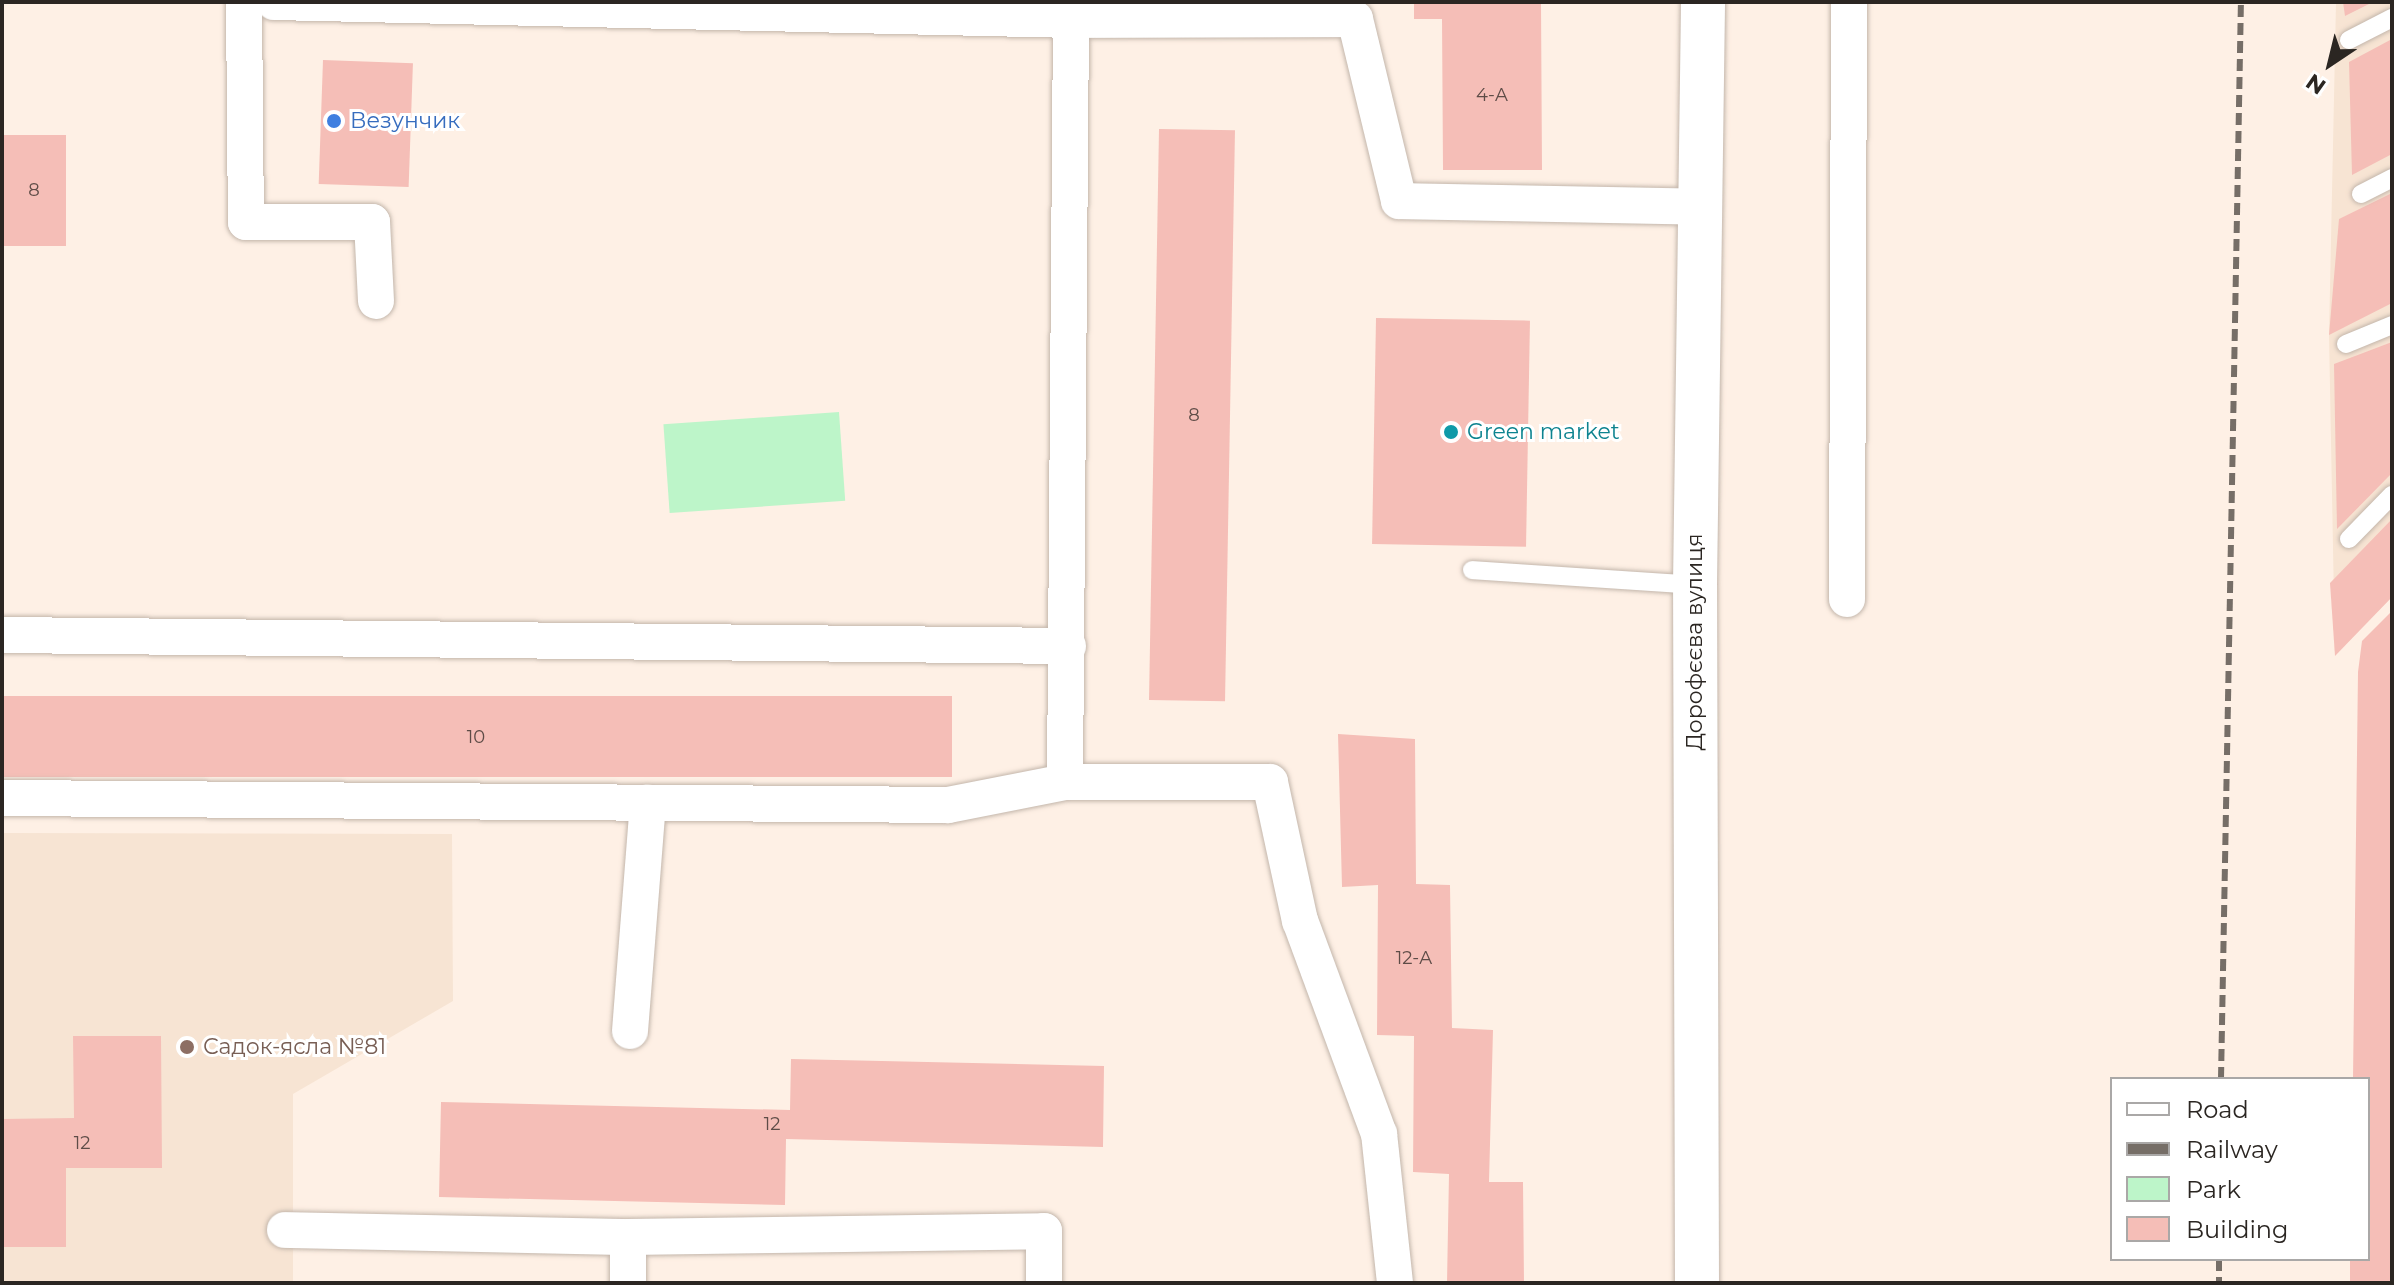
<!DOCTYPE html>
<meta charset="utf-8">
<style>
body{margin:0}
#map{position:relative;width:2394px;height:1285px;overflow:hidden;background:#fef0e5;font-family:Montserrat,sans-serif}
div>[style]{position:absolute}
.built>*{inset:0;background:#f7e4d3}
.green>*{inset:0;background:#bdf5c9;transform-origin:0 0}
.building>*{inset:0;background:#f5beb7;transform-origin:0 0}
.roads{filter:drop-shadow(0 0 2px #c3b6ab) drop-shadow(0 0 2px #c3b6ab)}
.service>*{height:18px;margin:-9px;padding:0 9px;transform-origin:9px;border-radius:9px;background:#fff}
.minor>*{height:36px;margin:-18px;padding:0 18px;transform-origin:18px;border-radius:18px;background:#fff}
.tertiary>*{height:44px;margin:-22px;padding:0 22px;transform-origin:22px;border-radius:22px;background:#fff}
.rail>*{height:6px;margin-top:-3px;transform-origin:0;background:repeating-linear-gradient(90deg,#766e67 0 12px,transparent 0 18px)}
.dots>*{width:22px;height:22px;translate:-50% -50%;box-sizing:border-box;border:4px solid #fff;border-radius:50%}
span{translate:-50% -50%;white-space:nowrap;text-align:center;line-height:1.15;-webkit-text-stroke:6px #fff;paint-order:stroke}
.number-label{font-size:18px;color:#5e4c47}
.number-label span{-webkit-text-stroke-width:0}
.shop-label{font-size:22px;color:#366cbe}
.left{translate:0 -50%;text-align:left}
.culture-label{font-size:22px;color:#0d838f}
.street-label{font-size:22px;color:#2b2622}
.education-label{font-size:22px;color:#785e54}
.frame{position:absolute;inset:0;border:4px solid #2b2622;pointer-events:none}
.legend{position:absolute;left:2110px;top:1077px;width:260px;height:184px;box-sizing:border-box;background:#fff;border:2px solid #aaa8a7;margin:0;padding:10px 14px;list-style:none;font-size:24px;color:#2b2622}
.legend li{display:flex;align-items:center;gap:16px;height:40px}
.legend b{width:40px;border:2px solid #aaa8a7}
.north{position:absolute;left:2290px;top:24px;width:80px;height:80px;-webkit-text-stroke:6px #fff;paint-order:stroke;rotate:215deg;font-size:22px;font-weight:700;line-height:32px;text-align:center;color:#2b2622}
.north::after{content:'';display:block;margin:auto;width:28px;height:36px;background:#2b2622;clip-path:polygon(50% 0,100% 100%,50% 72%,0 100%)}
</style>
<div id="map">
<div class="built">
<i style="clip-path:polygon(2336px 2px,2392px 2px,2392px 597px,2335px 655px,2329px 335px)"></i>
<i style="clip-path:polygon(2px 833px,452px 834px,453px 1001px,293px 1094px,293px 1283px,2px 1283px)"></i>
</div>
<div class="green">
<i style="left:839px;top:412px;width:89px;height:176px;rotate:86deg"></i>
</div>
<div class="building">
<i style="clip-path:polygon(1414px 2px,1541px 2px,1542px 170px,1443px 170px,1442px 19px,1414px 19px)"></i>
<i style="clip-path:polygon(2343px 2px,2373px 2px,2345px 16px)"></i>
<i style="clip-path:polygon(2392px 39px,2392px 154px,2352px 175px,2349px 62px)"></i>
<i style="left:323px;top:60px;width:90px;height:124px;rotate:2deg"></i>
<i style="left:1159px;top:129px;width:76px;height:571px;rotate:1deg"></i>
<i style="left:2px;top:135px;width:64px;height:111px"></i>
<i style="clip-path:polygon(2392px 193px,2392px 303px,2329px 335px,2339px 219px)"></i>
<i style="left:1376px;top:318px;width:154px;height:226px;rotate:1deg"></i>
<i style="clip-path:polygon(2392px 342px,2392px 473px,2337px 529px,2334px 364px)"></i>
<i style="clip-path:polygon(2392px 519px,2392px 597px,2335px 656px,2330px 583px)"></i>
<i style="clip-path:polygon(2392px 611px,2392px 1283px,2350px 1283px,2350px 1259px,2368px 1259px,2368px 1079px,2353px 1079px,2358px 672px,2362px 641px)"></i>
<i style="left:2px;top:696px;width:950px;height:81px"></i>
<i style="clip-path:polygon(1338px 734px,1415px 739px,1416px 884px,1450px 885px,1452px 1028px,1493px 1030px,1489px 1182px,1523px 1182px,1524px 1283px,1447px 1283px,1449px 1174px,1413px 1172px,1414px 1036px,1377px 1035px,1378px 885px,1342px 887px)"></i>
<i style="clip-path:polygon(73px 1036px,161px 1036px,162px 1168px,66px 1168px,66px 1247px,2px 1247px,2px 1119px,74px 1118px)"></i>
<i style="clip-path:polygon(791px 1059px,1104px 1066px,1103px 1147px,786px 1139px,785px 1205px,439px 1197px,441px 1102px,790px 1110px)"></i>
</div>
<div class="roads">
<div class="service">
<i style="left:2349px;top:40px;width:48px;rotate:-27.1deg"></i>
<i style="left:2361px;top:194px;width:35px;rotate:-27deg"></i>
<i style="left:2346px;top:344px;width:50px;rotate:-22.4deg"></i>
<i style="left:2349px;top:539px;width:62px;rotate:-45.7deg"></i>
<i style="left:1472px;top:570px;width:224px;rotate:3.8deg"></i>
</div>
<div class="minor">
<i style="left:244px;top:2px;width:220px;rotate:89.5deg"></i>
<i style="left:246px;top:222px;width:126px"></i>
<i style="left:372px;top:222px;width:79px;rotate:87.1deg"></i>
<i style="left:274px;top:2px;width:797px;rotate:1.29deg"></i>
<i style="left:1847px;top:599px;width:597px;rotate:-89.81deg"></i>
<i style="left:2px;top:635px;width:1066px;rotate:0.59deg"></i>
<i style="left:2px;top:798px;width:946px;rotate:0.42deg"></i>
<i style="left:948px;top:805px;width:119px;rotate:-11.1deg"></i>
<i style="left:630px;top:1031px;width:229px;rotate:-85.5deg"></i>
<i style="left:285px;top:1230px;width:343px;rotate:1.2deg"></i>
<i style="left:628px;top:1283px;width:46px;rotate:-90deg"></i>
<i style="left:628px;top:1237px;width:416px;rotate:-0.8deg"></i>
<i style="left:1044px;top:1231px;width:52px;rotate:90deg"></i>
<i style="left:1395px;top:1283px;width:150px;rotate:-96.1deg"></i>
<i style="left:1379px;top:1134px;width:227px;rotate:-110.3deg"></i>
<i style="left:1300px;top:921px;width:142px;rotate:-102.2deg"></i>
<i style="left:1270px;top:782px;width:205px;rotate:180deg"></i>
<i style="left:1065px;top:782px;width:762px;rotate:-89.55deg"></i>
<i style="left:1071px;top:20px;width:284px;rotate:-0.2deg"></i>
<i style="left:1355px;top:19px;width:187px;rotate:76.4deg"></i>
<i style="left:1399px;top:201px;width:299px;rotate:1.1deg"></i>
</div>
<div class="tertiary">
<i style="left:1697px;top:1283px;width:698px;rotate:-90.16deg"></i>
<i style="left:1695px;top:585px;width:583px;rotate:-89.21deg"></i>
</div>
</div>
<div class="rail">
<i style="left:2221px;top:1079px;width:1077px;rotate:-88.94deg"></i>
<i style="left:2219px;top:1259px;width:24px;rotate:90deg"></i>
</div>
<div class="dots">
<i style="left:334px;top:121px;background:#3f7fe0"></i>
<i style="left:1451px;top:432px;background:#0f9aa8"></i>
<i style="left:187px;top:1047px;background:#8d6e63"></i>
</div>
<div class="number-label">
<span style="left:1492px;top:95px">4-А</span>
<span style="left:34px;top:190px">8</span>
<span style="left:1194px;top:415px">8</span>
<span style="left:476px;top:737px">10</span>
<span style="left:1414px;top:958px">12-А</span>
<span style="left:772px;top:1124px">12</span>
<span style="left:82px;top:1143px">12</span>
</div>
<div class="shop-label">
<span class="left" style="left:350px;top:121px">Везунчик</span>
</div>
<div class="culture-label">
<span class="left" style="left:1467px;top:432px">Green market</span>
</div>
<div class="street-label">
<span style="left:1695px;top:642px;rotate:-90deg">Дорофєєва вулиця</span>
</div>
<div class="education-label">
<span class="left" style="left:203px;top:1047px">Садок-ясла №81</span>
</div>
<div class="frame"></div>
<ul class="legend">
<li><b style="height:10px;background:#fff"></b>Road</li>
<li><b style="height:10px;background:#766e67"></b>Railway</li>
<li><b style="height:22px;background:#bdf5c9"></b>Park</li>
<li><b style="height:22px;background:#f5beb7"></b>Building</li>
</ul>
<div class="north">N</div>
</div>
